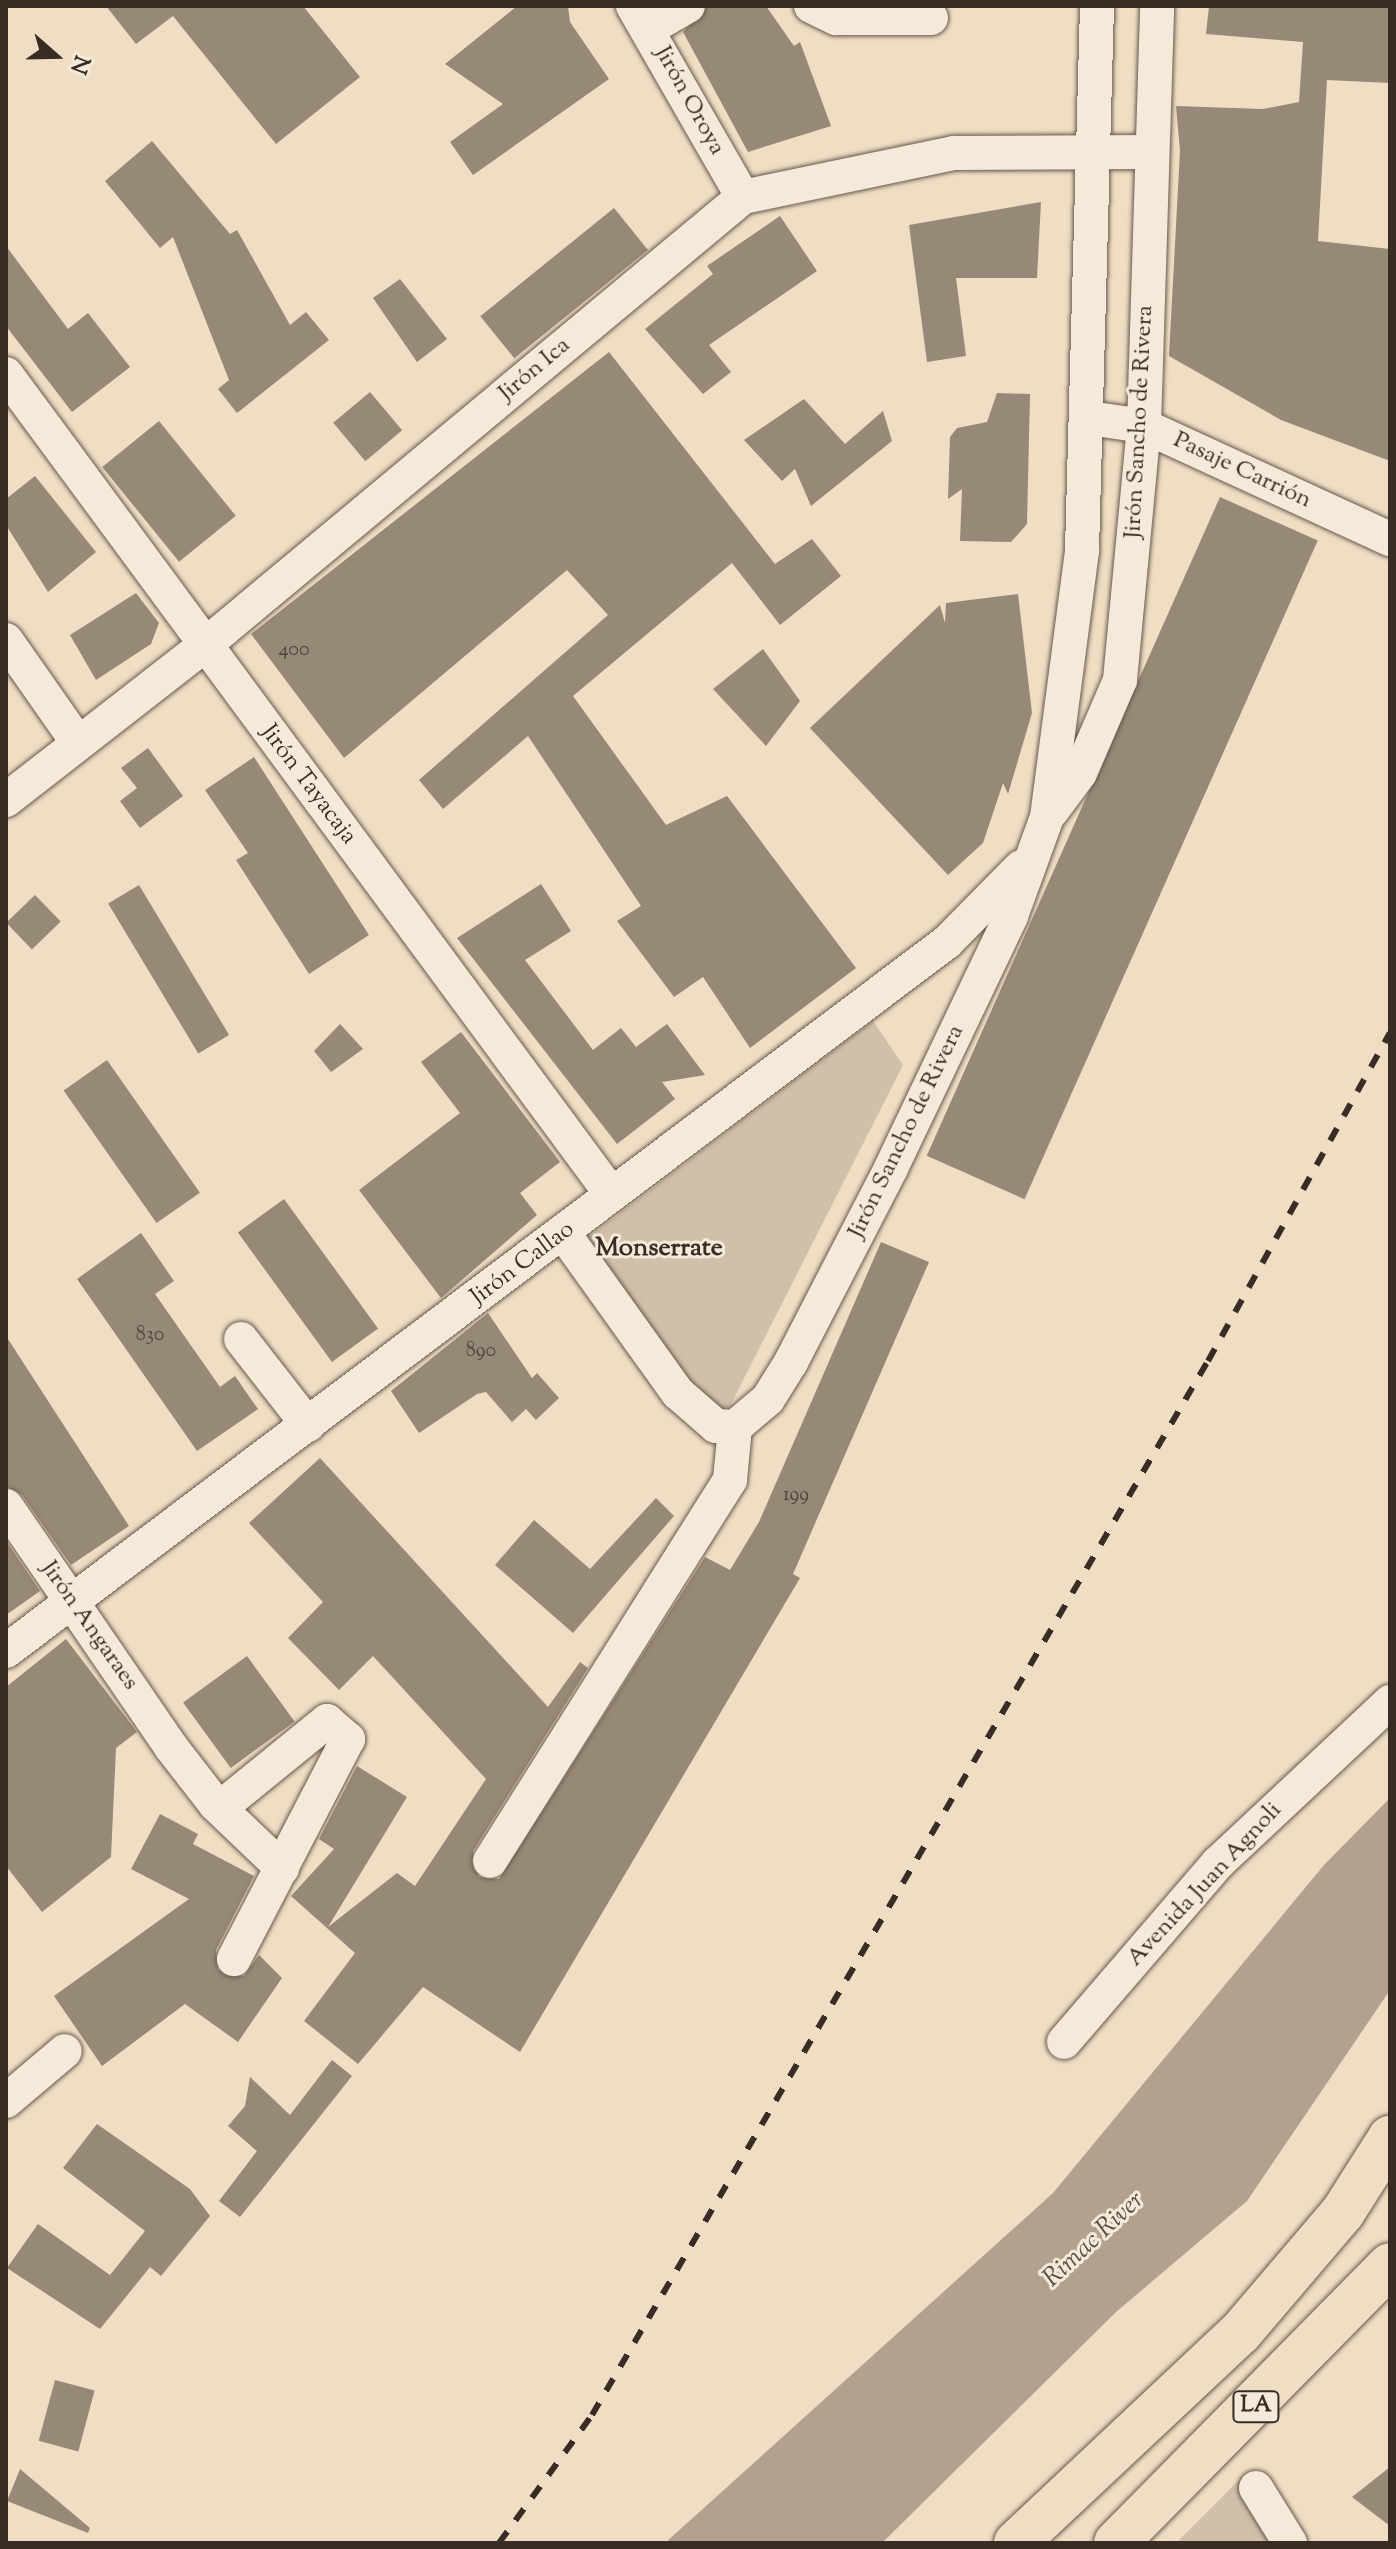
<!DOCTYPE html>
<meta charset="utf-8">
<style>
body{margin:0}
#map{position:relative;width:1396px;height:2549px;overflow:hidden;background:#efdec4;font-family:"Sorts Mill Goudy",serif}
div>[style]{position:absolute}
.green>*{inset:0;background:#d0c0a9}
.water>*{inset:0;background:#b1a18e}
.building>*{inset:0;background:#978977;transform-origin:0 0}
.roads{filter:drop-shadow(0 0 2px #66584c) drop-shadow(0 0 2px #66584c)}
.minor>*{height:34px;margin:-17px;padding:0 17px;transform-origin:17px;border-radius:17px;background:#f5ead9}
.highway>*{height:44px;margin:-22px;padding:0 22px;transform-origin:22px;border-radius:22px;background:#efdec4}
.rail>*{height:6px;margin-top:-3px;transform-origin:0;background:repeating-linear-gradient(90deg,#382c24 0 14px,transparent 0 28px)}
span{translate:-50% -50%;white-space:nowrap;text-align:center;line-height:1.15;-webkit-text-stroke:6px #f5ead9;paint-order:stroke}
.number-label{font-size:20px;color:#504339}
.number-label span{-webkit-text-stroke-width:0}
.shield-label span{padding:2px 6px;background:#f5ead9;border:2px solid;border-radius:6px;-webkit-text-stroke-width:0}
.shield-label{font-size:22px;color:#382c24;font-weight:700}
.street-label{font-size:24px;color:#382c24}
.neighbourhood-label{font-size:26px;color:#382c24;font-weight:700}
.water-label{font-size:26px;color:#5c4f44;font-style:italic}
.frame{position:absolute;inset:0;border:8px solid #382c24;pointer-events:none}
.north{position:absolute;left:16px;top:16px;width:80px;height:80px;-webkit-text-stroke:6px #f5ead9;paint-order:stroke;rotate:110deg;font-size:22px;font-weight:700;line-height:32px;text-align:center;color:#382c24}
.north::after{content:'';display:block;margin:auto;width:28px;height:36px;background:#382c24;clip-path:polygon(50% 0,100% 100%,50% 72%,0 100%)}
</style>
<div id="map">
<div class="green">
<i style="clip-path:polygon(873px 1021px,903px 1065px,730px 1406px,708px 1416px,586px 1251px,590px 1236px)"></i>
<i style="clip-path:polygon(1242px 2477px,1281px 2543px,1176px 2543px)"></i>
</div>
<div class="water">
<i style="clip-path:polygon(1390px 1798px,1390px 1990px,1247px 2201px,1116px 2312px,882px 2543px,665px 2543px,1053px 2193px,1324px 1865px)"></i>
</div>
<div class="building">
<i style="clip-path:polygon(106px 6px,303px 6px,360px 77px,276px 144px,173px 16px,136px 44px)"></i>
<i style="clip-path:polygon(517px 6px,568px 6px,570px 22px,609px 79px,473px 175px,450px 142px,503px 104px,445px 64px)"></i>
<i style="clip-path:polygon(708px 6px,766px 6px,794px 46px,800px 42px,831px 126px,748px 152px,683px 32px)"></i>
<i style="clip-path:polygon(1209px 6px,1390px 6px,1390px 83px,1327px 80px,1318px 241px,1390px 249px,1390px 461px,1281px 420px,1169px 356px,1180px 151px,1176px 106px,1263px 109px,1299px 102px,1303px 42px,1206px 34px)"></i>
<i style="clip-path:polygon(152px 141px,230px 234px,237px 230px,290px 325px,306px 312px,329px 340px,237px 413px,218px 389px,229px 380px,173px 237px,160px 248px,105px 181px)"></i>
<i style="clip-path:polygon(1041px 202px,1037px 278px,956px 278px,966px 356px,927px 362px,909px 225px)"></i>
<i style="left:614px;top:208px;width:54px;height:172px;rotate:51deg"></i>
<i style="clip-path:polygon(780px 216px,817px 271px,709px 345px,731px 372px,703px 394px,645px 329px,713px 274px,707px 266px)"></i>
<i style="clip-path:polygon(6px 246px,68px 329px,88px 313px,130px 367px,72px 412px,6px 326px)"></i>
<i style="clip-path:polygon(400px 279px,447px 339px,417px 362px,373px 298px)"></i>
<i style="clip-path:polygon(609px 352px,775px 564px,812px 539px,841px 576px,780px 625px,732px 563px,573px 696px,666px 825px,727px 796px,856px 968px,750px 1048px,703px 977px,674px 997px,617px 921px,641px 906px,528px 736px,443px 809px,419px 780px,608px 615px,567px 570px,344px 758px,251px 634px)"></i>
<i style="left:370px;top:392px;width:50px;height:48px;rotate:50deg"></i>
<i style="clip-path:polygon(997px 393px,1030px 394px,1027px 524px,1011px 542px,960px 541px,962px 489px,948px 499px,950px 437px,957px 428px,987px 422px)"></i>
<i style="clip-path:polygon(804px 399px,845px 444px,883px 411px,892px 441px,811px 506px,795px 469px,782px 481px,744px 440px)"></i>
<i style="left:159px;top:421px;width:122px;height:73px;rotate:51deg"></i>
<i style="clip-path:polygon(35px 476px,96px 552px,48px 592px,6px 525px,6px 499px)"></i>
<i style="left:1220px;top:497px;width:107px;height:721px;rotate:24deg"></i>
<i style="clip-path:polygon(136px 593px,159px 623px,151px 644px,96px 680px,70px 635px)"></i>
<i style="clip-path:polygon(1018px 594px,1032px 713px,1008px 794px,1003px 783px,983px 843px,948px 875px,810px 728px,940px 605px,945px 623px,946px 603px)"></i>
<i style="clip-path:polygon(763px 649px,800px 701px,766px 746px,713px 689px)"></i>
<i style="clip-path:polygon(148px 748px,183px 796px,140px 828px,120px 801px,137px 788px,121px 768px)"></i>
<i style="clip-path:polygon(254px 757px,369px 935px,309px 974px,236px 860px,248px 853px,205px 790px)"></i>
<i style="clip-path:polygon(541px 884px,571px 931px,525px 960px,593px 1050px,621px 1028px,636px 1047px,667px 1024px,705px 1075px,662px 1082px,675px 1099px,617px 1144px,457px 938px)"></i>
<i style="left:139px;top:885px;width:175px;height:36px;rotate:59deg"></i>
<i style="left:35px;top:895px;width:37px;height:40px;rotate:46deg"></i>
<i style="clip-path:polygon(340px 1024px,363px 1049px,331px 1072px,314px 1051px)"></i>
<i style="clip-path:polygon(461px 1032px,560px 1162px,520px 1193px,537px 1215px,441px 1298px,359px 1190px,460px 1113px,421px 1062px)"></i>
<i style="left:107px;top:1060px;width:162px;height:53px;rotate:55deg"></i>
<i style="left:284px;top:1199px;width:160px;height:57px;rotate:54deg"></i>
<i style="clip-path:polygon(141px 1233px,174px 1281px,155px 1294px,220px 1387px,235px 1376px,258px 1409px,197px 1451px,77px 1279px)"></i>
<i style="clip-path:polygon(881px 1242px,929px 1262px,793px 1574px,800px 1578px,520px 2052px,423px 1987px,358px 2064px,304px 2021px,355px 1953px,291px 1896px,334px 1849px,319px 1839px,357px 1766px,407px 1797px,328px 1927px,397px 1873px,415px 1886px,486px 1779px,373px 1656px,339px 1690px,288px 1638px,323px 1602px,249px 1523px,320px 1458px,548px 1707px,580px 1662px,588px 1668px,473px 1851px,479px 1877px,499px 1879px,705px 1557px,730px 1570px,759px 1522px)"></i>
<i style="clip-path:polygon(488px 1313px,532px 1378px,537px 1373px,559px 1398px,536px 1420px,526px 1409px,512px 1422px,486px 1392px,477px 1394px,419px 1433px,391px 1391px)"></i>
<i style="clip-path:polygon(6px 1336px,129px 1526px,71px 1565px,22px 1495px,6px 1486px)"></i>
<i style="clip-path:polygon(656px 1498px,674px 1516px,573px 1633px,495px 1565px,534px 1520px,590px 1569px)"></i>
<i style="clip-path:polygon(6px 1541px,40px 1591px,6px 1615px)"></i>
<i style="clip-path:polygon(66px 1639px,137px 1732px,116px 1748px,111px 1857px,42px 1912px,6px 1866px,6px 1687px)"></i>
<i style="left:247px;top:1656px;width:81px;height:79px;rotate:54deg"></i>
<i style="clip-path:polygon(160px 1814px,198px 1834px,193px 1844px,254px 1876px,216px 1950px,218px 1970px,244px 1976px,259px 1955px,282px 1978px,238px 2042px,185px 2004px,102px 2066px,54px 1996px,189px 1899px,131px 1869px)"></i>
<i style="clip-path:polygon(332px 2060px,352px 2076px,240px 2217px,219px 2201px,257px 2151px,228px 2126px,245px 2106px,250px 2077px,290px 2115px)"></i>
<i style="clip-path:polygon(97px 2124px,190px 2189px,210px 2216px,161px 2276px,150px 2267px,100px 2329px,7px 2268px,38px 2224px,110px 2275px,145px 2231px,63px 2168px)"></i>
<i style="left:55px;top:2380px;width:41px;height:63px;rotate:15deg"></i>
<i style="clip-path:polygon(1390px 2467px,1390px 2526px,1352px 2497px)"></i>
<i style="clip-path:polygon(20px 2469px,90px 2528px,88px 2533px,7px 2501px)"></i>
</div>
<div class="roads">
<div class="minor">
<i style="left:633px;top:6px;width:220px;rotate:60.1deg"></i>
<i style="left:811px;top:6px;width:28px;rotate:26deg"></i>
<i style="left:836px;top:18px;width:95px"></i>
<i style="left:648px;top:29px;width:46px;rotate:-29.9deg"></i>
<i style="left:6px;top:374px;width:1020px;rotate:53.57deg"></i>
<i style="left:1089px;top:418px;width:56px;rotate:8.3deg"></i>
<i style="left:1144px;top:426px;width:271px;rotate:24.7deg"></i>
<i style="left:6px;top:640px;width:126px;rotate:55deg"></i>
<i style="left:6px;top:800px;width:252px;rotate:-37.9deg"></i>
<i style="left:205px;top:645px;width:700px;rotate:-39.78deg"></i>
<i style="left:743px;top:197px;width:216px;rotate:-11.8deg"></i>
<i style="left:954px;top:153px;width:196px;rotate:-0.3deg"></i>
<i style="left:1052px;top:811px;width:47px;rotate:-53.6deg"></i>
<i style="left:1080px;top:773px;width:101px;rotate:-66.7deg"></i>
<i style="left:1120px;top:680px;width:255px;rotate:-84.6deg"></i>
<i style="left:1144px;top:426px;width:420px;rotate:-88.2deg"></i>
<i style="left:564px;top:1234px;width:196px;rotate:54.4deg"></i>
<i style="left:678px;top:1393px;width:50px;rotate:41deg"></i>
<i style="left:716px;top:1426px;width:19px;rotate:3deg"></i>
<i style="left:241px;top:1339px;width:109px;rotate:52.1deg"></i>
<i style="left:735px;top:1427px;width:43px;rotate:-40.3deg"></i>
<i style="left:768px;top:1399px;width:44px;rotate:-58.1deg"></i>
<i style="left:791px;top:1362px;width:218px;rotate:-62.7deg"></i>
<i style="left:891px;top:1168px;width:279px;rotate:-64.5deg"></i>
<i style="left:1011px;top:916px;width:105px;rotate:-70deg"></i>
<i style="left:1047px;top:817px;width:269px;rotate:-82.5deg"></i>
<i style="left:1082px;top:550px;width:544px;rotate:-88.42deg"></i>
<i style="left:6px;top:1506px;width:292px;rotate:55.6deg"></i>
<i style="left:171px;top:1747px;width:72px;rotate:52.3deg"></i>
<i style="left:215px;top:1804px;width:93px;rotate:43.7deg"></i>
<i style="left:6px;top:1651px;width:1178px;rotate:-37deg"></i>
<i style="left:947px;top:942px;width:105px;rotate:-45.4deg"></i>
<i style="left:220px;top:1808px;width:138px;rotate:-39.1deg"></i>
<i style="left:327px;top:1721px;width:28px;rotate:41deg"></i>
<i style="left:348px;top:1739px;width:248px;rotate:117.4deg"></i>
<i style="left:490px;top:1861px;width:450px;rotate:-57.8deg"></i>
<i style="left:730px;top:1480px;width:53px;rotate:-84.6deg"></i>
<i style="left:1064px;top:2042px;width:236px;rotate:-49.3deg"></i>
<i style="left:1218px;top:1863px;width:236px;rotate:-43.1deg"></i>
<i style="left:6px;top:2101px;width:77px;rotate:-40.3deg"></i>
<i style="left:1256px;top:2488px;width:65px;rotate:58.3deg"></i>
</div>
<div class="highway">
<i style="left:1016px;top:2543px;width:307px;rotate:-43.2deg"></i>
<i style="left:1240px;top:2333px;width:159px;rotate:-49.6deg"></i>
<i style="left:1343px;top:2212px;width:88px;rotate:-57.6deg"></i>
<i style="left:1116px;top:2543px;width:390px;rotate:-45.4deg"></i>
</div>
</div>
<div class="rail">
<i style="left:499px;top:2543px;width:158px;rotate:-54deg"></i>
<i style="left:592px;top:2415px;width:1221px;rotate:-59.7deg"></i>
<i style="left:1208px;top:1361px;width:375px;rotate:-61deg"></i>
</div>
<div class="number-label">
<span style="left:294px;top:650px">400</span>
<span style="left:150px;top:1335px">830</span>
<span style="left:481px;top:1351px">890</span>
<span style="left:796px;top:1495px">199</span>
</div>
<div class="shield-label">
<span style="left:1256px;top:2407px">LA</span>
</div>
<div class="street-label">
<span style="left:689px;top:101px;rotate:61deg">Jirón Oroya</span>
<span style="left:535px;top:370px;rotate:-40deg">Jirón Ica</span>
<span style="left:1140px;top:422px;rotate:-87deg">Jirón Sancho de Rivera</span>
<span style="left:1242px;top:471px;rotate:25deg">Pasaje Carrión</span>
<span style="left:308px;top:785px;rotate:53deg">Jirón Tayacaja</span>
<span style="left:907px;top:1132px;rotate:-64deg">Jirón Sancho de Rivera</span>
<span style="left:523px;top:1264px;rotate:-37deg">Jirón Callao</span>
<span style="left:89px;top:1626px;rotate:55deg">Jirón Angaraes</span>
<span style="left:1205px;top:1885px;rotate:-47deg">Avenida Juan Agnoli</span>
</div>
<div class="neighbourhood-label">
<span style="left:659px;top:1249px">Monserrate</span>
</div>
<div class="water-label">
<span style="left:1094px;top:2240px;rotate:-43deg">Rimac River</span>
</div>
<div class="frame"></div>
<div class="north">N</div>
</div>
